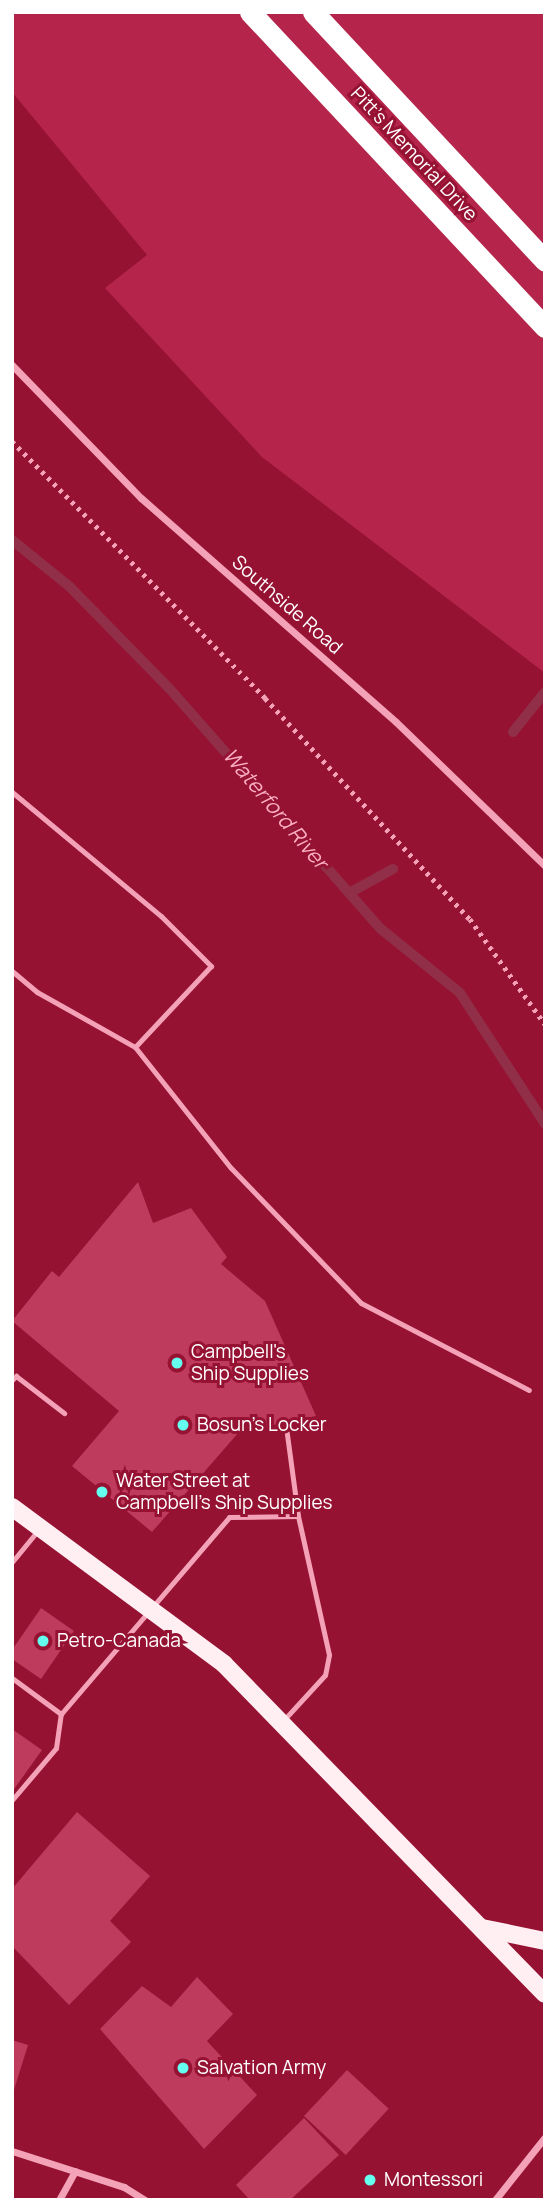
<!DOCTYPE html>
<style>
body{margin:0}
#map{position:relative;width:557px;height:2212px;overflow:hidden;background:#961233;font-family:Manrope,sans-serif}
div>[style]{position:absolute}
.green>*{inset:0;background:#b5254b}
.stream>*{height:10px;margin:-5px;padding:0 5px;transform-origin:5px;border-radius:5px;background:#902f47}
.building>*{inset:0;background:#be3b5d;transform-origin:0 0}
.path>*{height:4.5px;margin-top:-2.25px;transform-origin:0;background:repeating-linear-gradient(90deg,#f3a2b8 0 3.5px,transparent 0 8.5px)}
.lane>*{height:5px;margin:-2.5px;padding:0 2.5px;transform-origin:2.5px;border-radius:2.5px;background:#f3a2b8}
.street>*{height:7px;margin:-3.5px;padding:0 3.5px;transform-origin:3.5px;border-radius:3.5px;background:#f3a2b8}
.primary>*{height:18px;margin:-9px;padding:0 9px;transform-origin:9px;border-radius:9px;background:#ffeef2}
.highway>*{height:21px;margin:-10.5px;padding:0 10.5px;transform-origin:10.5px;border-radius:10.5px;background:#fff}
.dots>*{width:19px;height:19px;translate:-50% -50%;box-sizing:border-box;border:4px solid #961233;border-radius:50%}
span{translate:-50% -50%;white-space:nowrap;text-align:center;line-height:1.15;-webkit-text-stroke:6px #961233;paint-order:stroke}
.street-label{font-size:19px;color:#fff}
.poi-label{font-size:19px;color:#fff}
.left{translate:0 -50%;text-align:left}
.water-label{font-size:21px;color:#faafc3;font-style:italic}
.frame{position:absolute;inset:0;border:14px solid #fff;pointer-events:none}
</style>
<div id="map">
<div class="green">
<i style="clip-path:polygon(12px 12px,545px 12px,545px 673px,262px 457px,105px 288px,147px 255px,12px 92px)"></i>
</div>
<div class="stream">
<i style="left:12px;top:540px;width:75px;rotate:39deg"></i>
<i style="left:70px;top:587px;width:141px;rotate:45.6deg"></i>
<i style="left:169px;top:688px;width:321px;rotate:48.7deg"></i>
<i style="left:381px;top:929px;width:102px;rotate:39deg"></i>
<i style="left:460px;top:993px;width:156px;rotate:57deg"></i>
<i style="left:513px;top:732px;width:51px;rotate:-51.3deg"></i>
<i style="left:351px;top:892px;width:48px;rotate:-28.7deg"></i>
</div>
<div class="building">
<i style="clip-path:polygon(138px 1182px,153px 1223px,191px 1208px,227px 1257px,221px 1264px,265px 1301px,316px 1416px,239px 1432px,152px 1532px,72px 1466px,119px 1411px,12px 1321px,52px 1271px,59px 1277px)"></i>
<i style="clip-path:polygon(41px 1608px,74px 1631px,41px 1679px,12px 1659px,12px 1650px)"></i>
<i style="clip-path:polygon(12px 1729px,42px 1750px,12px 1792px)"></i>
<i style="clip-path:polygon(77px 1812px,150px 1876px,110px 1921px,131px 1942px,69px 2005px,12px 1946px,12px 1889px)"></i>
<i style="clip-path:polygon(197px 1977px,233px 2014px,207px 2041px,257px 2095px,204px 2149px,100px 2029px,142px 1986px,171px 2007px)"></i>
<i style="clip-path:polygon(12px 2040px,28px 2045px,13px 2093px,12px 2093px)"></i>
<i style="left:347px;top:2070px;width:57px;height:63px;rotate:43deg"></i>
<i style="clip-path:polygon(304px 2118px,339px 2155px,290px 2200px,250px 2200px,236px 2185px)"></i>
</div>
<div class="path">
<i style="left:12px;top:441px;width:361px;rotate:45.4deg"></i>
<i style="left:265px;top:698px;width:301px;rotate:47.2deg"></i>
<i style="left:470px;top:919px;width:129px;rotate:54.5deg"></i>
</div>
<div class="lane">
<i style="left:12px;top:792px;width:194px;rotate:39.8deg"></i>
<i style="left:161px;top:916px;width:71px;rotate:45deg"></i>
<i style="left:211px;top:966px;width:111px;rotate:133.2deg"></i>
<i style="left:12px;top:971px;width:33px;rotate:40deg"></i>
<i style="left:37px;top:992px;width:112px;rotate:29.3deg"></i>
<i style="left:135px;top:1047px;width:154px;rotate:51.6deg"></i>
<i style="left:231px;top:1168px;width:187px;rotate:46.1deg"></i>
<i style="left:361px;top:1303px;width:189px;rotate:27.4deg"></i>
<i style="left:12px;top:1380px;width:6px;rotate:-45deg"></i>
<i style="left:16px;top:1376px;width:61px;rotate:37.6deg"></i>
<i style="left:286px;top:1427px;width:90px;rotate:82.3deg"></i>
<i style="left:12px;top:1562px;width:43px;rotate:-50.7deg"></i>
<i style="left:12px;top:1678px;width:61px;rotate:36.3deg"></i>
<i style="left:61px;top:1714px;width:259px;rotate:-49.5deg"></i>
<i style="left:229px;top:1517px;width:69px;rotate:-0.8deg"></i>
<i style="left:298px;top:1516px;width:142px;rotate:77.4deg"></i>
<i style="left:329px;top:1655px;width:20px;rotate:101deg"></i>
<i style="left:325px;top:1675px;width:64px;rotate:132.5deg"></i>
<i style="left:12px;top:1800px;width:68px;rotate:-49.8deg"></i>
<i style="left:56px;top:1748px;width:34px;rotate:-82deg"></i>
</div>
<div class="street">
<i style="left:12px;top:365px;width:185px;rotate:45.9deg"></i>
<i style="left:141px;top:498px;width:339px;rotate:41.3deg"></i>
<i style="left:396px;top:722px;width:207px;rotate:44deg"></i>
<i style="left:12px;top:2151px;width:118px;rotate:17.8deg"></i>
<i style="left:124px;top:2187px;width:25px;rotate:32deg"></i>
<i style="left:59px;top:2200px;width:33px;rotate:-61deg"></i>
<i style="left:495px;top:2200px;width:80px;rotate:-51.6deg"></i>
</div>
<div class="primary">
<i style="left:12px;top:1507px;width:264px;rotate:36.5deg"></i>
<i style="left:224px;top:1664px;width:460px;rotate:45.8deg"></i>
<i style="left:482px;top:1928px;width:64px;rotate:11.7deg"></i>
</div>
<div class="highway">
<i style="left:250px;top:12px;width:432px;rotate:46.9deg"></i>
<i style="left:313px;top:12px;width:340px;rotate:47deg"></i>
</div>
<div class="dots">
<i style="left:177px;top:1363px;background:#64ffef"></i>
<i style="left:183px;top:1425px;background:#64ffef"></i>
<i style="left:102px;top:1492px;background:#64ffef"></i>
<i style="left:43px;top:1641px;background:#64ffef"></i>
<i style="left:183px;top:2068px;background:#64ffef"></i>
<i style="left:370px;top:2180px;background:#64ffef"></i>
</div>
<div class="street-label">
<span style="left:414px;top:154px;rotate:47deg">Pitt's Memorial Drive</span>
<span style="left:287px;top:605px;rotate:41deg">Southside Road</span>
</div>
<div class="poi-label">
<span class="left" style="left:191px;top:1363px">Campbell's<br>Ship Supplies</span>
<span class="left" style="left:197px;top:1425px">Bosun's Locker</span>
<span class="left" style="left:116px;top:1492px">Water Street at<br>Campbell's Ship Supplies</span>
<span class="left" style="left:57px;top:1641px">Petro-Canada</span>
<span class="left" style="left:197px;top:2068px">Salvation Army</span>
<span class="left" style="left:384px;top:2180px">Montessori</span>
</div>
<div class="water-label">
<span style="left:276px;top:808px;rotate:50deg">Waterford River</span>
</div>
<div class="frame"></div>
</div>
